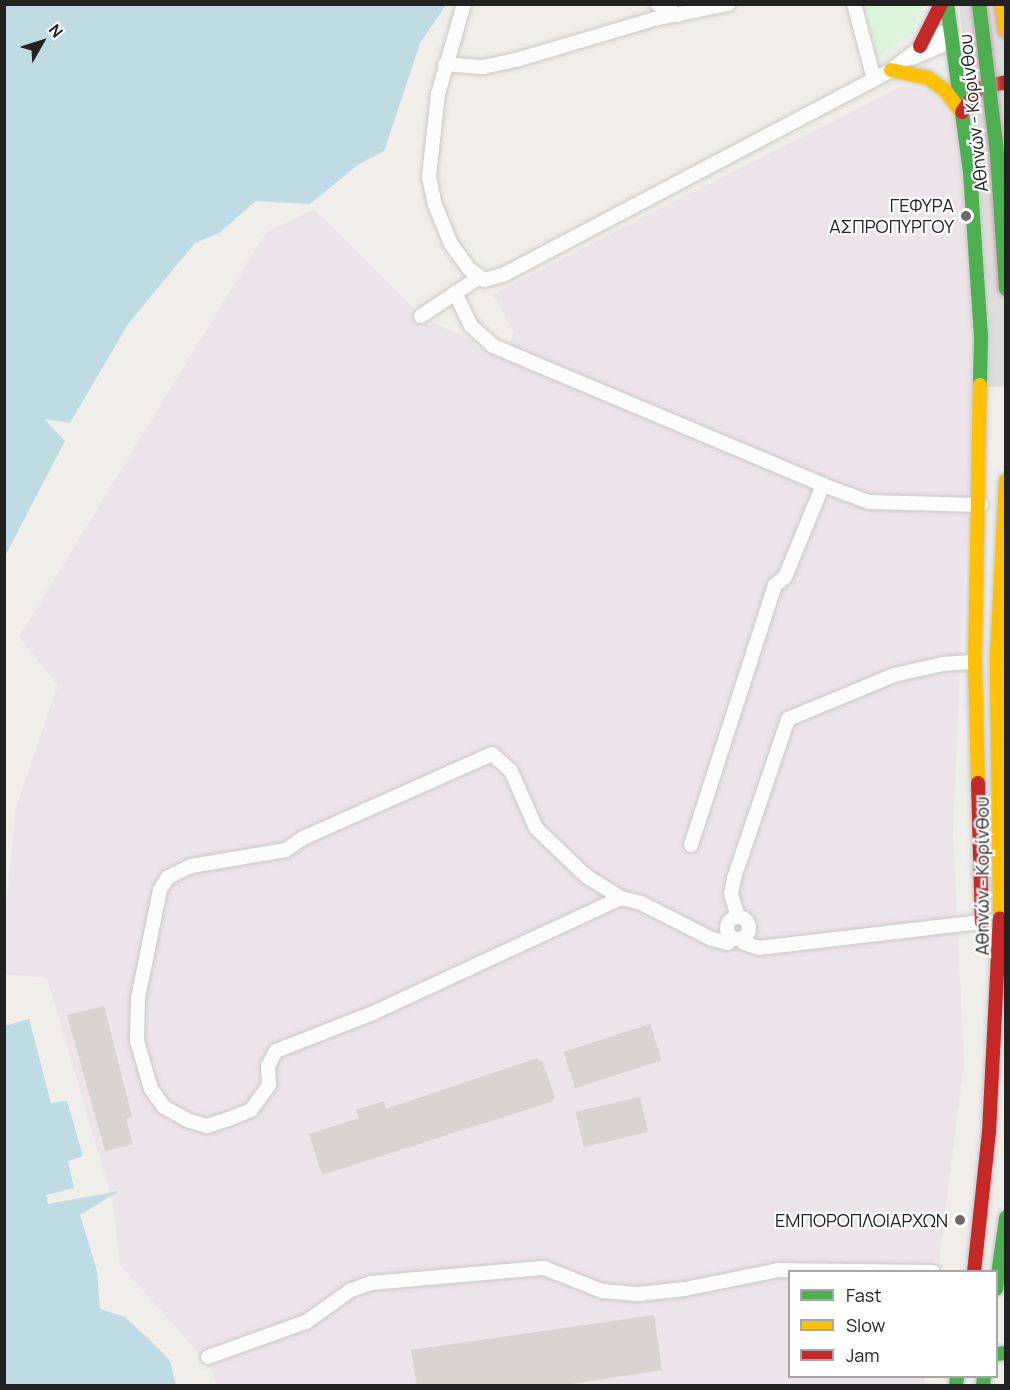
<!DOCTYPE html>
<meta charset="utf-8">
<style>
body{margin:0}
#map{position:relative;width:1010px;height:1390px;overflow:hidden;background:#f0eeeb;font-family:Manrope,sans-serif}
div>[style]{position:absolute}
.industrial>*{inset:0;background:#ede4e9}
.park>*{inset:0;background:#daf5da}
.water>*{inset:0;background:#bfdbe3}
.pier>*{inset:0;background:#dedddd}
.building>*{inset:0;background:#d7d4d2;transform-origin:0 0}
.roads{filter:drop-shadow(0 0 2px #c9c8c7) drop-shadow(0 0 2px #c9c8c7)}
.street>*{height:14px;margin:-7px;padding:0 7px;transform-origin:7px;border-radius:7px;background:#fdfcfc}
.street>.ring{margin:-7px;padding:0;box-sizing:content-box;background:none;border:14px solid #fdfcfc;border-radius:50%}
.fast>*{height:14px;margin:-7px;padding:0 7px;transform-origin:7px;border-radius:7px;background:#4caf50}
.slow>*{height:14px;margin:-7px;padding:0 7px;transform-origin:7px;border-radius:7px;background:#ffc107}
.jam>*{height:14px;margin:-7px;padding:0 7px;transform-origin:7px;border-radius:7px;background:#c62828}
.bridges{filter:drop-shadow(0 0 2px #c5a2ac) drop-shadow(0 0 2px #c5a2ac)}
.fast-bridge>*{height:14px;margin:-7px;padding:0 7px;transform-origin:7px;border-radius:7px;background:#4caf50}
.slow-bridge>*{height:14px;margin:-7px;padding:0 7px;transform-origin:7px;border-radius:7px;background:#ffc107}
.dots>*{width:16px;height:16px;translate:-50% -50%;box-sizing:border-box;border:3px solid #fff;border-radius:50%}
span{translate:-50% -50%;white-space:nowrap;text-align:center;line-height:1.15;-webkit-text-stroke:4.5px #fff;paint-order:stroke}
.street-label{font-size:18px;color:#222}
.poi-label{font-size:18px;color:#222}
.right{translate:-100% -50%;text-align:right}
.frame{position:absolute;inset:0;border:6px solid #222;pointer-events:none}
.legend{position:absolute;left:788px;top:1270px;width:210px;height:108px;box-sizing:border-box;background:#fff;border:2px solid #a7a7a7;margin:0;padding:8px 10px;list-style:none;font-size:18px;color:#222}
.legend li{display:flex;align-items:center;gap:12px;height:30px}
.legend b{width:30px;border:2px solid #a7a7a7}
.north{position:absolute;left:12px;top:12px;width:60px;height:60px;-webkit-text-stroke:4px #fff;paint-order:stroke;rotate:51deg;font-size:16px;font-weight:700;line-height:24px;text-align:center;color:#222}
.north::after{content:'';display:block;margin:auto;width:21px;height:27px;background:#222;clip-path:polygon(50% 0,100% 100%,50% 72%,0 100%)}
</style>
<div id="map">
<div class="industrial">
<i style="clip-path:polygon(902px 86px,923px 88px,940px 100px,952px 116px,959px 139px,975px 342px,953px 830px,964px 1062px,938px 1271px,790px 1272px,790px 1376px,925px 1377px,924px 1385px,216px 1385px,212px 1368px,120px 1265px,113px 1203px,47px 978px,5px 974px,5px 916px,16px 808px,58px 685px,19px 637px,266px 232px,314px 209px,428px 323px,431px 321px,473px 341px,472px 345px,504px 357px,514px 333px,493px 294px)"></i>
</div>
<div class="park">
<i style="clip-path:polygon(863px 5px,863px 4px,923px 5px,912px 33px,878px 57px)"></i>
</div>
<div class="water">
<i style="clip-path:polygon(5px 4px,446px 5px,420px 43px,384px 151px,359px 164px,310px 204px,256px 201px,219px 233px,195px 243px,128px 324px,70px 423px,44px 419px,65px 441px,5px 556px)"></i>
<i style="clip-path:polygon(29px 1019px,51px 1103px,67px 1101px,83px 1156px,68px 1161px,74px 1188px,46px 1195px,48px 1204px,119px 1191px,80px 1215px,97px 1271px,100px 1309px,125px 1317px,157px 1347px,170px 1361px,176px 1385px,5px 1385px,5px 1026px)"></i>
</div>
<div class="pier">
<i style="clip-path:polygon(959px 5px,1005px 5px,1005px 386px,989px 387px,977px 155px)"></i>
</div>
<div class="building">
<i style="clip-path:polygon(104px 1006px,132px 1117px,126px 1119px,133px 1144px,105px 1151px,67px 1015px)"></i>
<i style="left:650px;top:1024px;width:38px;height:91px;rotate:72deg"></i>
<i style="clip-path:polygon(537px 1058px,542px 1061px,555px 1097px,551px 1102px,322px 1175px,309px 1134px,359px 1118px,356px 1110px,384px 1101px,386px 1109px)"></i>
<i style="left:640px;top:1097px;width:36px;height:66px;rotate:77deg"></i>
<i style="clip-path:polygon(654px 1315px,662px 1370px,559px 1386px,417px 1386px,411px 1350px)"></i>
</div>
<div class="roads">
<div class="street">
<i style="left:464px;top:4px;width:94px;rotate:106.1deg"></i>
<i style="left:438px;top:94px;width:83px;rotate:96.2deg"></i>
<i style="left:429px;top:177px;width:29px;rotate:78deg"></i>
<i style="left:435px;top:205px;width:42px;rotate:67.7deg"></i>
<i style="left:451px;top:244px;width:31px;rotate:54deg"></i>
<i style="left:469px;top:269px;width:19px;rotate:36deg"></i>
<i style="left:484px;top:280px;width:20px;rotate:-15deg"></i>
<i style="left:503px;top:275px;width:439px;rotate:-27.8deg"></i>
<i style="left:891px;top:70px;width:61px;rotate:-37.1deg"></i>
<i style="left:940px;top:33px;width:11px;rotate:10deg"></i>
<i style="left:657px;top:4px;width:24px;rotate:28deg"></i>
<i style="left:854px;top:4px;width:78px;rotate:75.1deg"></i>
<i style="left:912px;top:58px;width:33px;rotate:-23deg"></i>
<i style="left:942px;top:45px;width:13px;rotate:-48deg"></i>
<i style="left:445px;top:64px;width:38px;rotate:5deg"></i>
<i style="left:483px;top:67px;width:34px;rotate:-12deg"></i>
<i style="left:516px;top:60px;width:144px;rotate:-16.5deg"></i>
<i style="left:654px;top:19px;width:76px;rotate:-11.5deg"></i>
<i style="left:455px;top:293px;width:37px;rotate:64deg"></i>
<i style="left:471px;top:326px;width:30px;rotate:42deg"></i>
<i style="left:493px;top:346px;width:358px;rotate:22.8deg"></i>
<i style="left:823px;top:485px;width:49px;rotate:20.3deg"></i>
<i style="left:869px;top:502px;width:112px;rotate:1.5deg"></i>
<i style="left:421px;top:316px;width:69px;rotate:-33.7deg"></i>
<i style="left:691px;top:845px;width:273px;rotate:-72.1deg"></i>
<i style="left:775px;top:585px;width:13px;rotate:-39deg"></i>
<i style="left:785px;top:577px;width:100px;rotate:-67.6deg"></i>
<i style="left:621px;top:898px;width:41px;rotate:-147.8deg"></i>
<i style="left:586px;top:876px;width:69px;rotate:-136.2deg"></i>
<i style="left:536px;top:828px;width:62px;rotate:-113.7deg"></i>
<i style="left:511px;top:771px;width:25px;rotate:-138deg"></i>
<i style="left:492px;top:754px;width:207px;rotate:156deg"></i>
<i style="left:303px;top:838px;width:21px;rotate:145deg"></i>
<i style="left:286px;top:850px;width:96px;rotate:170.4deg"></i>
<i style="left:191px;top:866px;width:25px;rotate:154deg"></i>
<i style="left:168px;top:877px;width:15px;rotate:122deg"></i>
<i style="left:160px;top:890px;width:110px;rotate:101.5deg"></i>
<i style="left:138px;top:998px;width:43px;rotate:91.3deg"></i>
<i style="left:137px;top:1041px;width:50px;rotate:73.7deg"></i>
<i style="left:151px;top:1089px;width:22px;rotate:54deg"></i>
<i style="left:164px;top:1107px;width:26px;rotate:29deg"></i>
<i style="left:187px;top:1120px;width:21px;rotate:17deg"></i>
<i style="left:207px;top:1126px;width:20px;rotate:-18deg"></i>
<i style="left:226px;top:1120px;width:27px;rotate:-22deg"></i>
<i style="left:251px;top:1110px;width:31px;rotate:-54deg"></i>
<i style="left:269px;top:1085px;width:19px;rotate:-93deg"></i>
<i style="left:268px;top:1066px;width:17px;rotate:-62deg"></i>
<i style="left:276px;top:1051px;width:104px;rotate:-21.4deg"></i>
<i style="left:373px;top:1013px;width:273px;rotate:-24.9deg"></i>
<i style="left:621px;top:898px;width:21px;rotate:14deg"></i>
<i style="left:641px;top:903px;width:80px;rotate:26.9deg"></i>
<i style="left:712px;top:939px;width:16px;rotate:14deg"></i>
<i style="left:728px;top:943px;width:7px;rotate:-45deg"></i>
<i style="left:738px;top:916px;width:23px;rotate:-108deg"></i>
<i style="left:731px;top:894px;width:16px;rotate:-79deg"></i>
<i style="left:734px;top:878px;width:168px;rotate:-71.2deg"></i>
<i style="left:788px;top:719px;width:115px;rotate:-22.5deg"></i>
<i style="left:894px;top:675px;width:50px;rotate:-12.7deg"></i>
<i style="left:943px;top:664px;width:32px;rotate:-4deg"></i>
<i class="ring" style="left:727px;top:917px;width:8px;height:8px"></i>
<i style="left:744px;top:937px;width:6px;rotate:90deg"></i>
<i style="left:744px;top:943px;width:16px;rotate:18deg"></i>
<i style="left:759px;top:948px;width:225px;rotate:-6.7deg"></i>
<i style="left:208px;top:1357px;width:104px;rotate:-19.7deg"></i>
<i style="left:306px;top:1322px;width:55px;rotate:-35.4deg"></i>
<i style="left:351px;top:1290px;width:21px;rotate:-19deg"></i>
<i style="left:371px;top:1283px;width:174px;rotate:-5deg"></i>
<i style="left:544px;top:1268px;width:62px;rotate:21.6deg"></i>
<i style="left:602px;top:1291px;width:37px;rotate:5deg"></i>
<i style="left:639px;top:1294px;width:46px;rotate:-6.2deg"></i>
<i style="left:685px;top:1289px;width:95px;rotate:-11.5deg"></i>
<i style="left:778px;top:1270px;width:155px;rotate:0.7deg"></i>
</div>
<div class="fast">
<i style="left:947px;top:4px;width:169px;rotate:82.2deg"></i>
<i style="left:970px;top:171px;width:164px;rotate:86.2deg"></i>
<i style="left:981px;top:335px;width:50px;rotate:91.1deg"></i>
<i style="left:996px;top:1289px;width:72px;rotate:-82deg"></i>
<i style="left:996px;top:1354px;width:10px;rotate:-6deg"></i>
<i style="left:956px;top:1386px;width:10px;rotate:-84deg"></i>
<i style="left:983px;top:1386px;width:10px;rotate:-84deg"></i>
</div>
<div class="slow">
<i style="left:891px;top:70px;width:38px;rotate:12deg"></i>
<i style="left:928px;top:78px;width:19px;rotate:35deg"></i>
<i style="left:944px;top:89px;width:26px;rotate:53deg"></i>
<i style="left:978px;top:783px;width:121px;rotate:-91.4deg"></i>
<i style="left:975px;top:662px;width:277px;rotate:-89deg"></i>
<i style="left:1000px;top:918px;width:262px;rotate:-90.7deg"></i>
<i style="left:997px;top:656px;width:176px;rotate:-87.1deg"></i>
</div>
<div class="jam">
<i style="left:920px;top:46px;width:47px;rotate:-63.4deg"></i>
<i style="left:962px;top:112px;width:28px;rotate:-55deg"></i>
<i style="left:978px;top:89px;width:29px;rotate:-14deg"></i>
<i style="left:978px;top:783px;width:139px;rotate:88.4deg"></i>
<i style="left:974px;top:1272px;width:141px;rotate:-83.9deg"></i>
<i style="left:989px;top:1132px;width:214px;rotate:-87.1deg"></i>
</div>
</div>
<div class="bridges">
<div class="fast-bridge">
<i style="left:979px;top:4px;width:150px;rotate:83.1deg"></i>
<i style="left:997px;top:153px;width:136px;rotate:86.2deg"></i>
</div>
<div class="slow-bridge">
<i style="left:1002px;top:4px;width:27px;rotate:82deg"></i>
</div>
</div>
<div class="dots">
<i style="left:966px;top:216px;background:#6a6968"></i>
<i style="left:960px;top:1220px;background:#6a6968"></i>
</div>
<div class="street-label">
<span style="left:973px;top:113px;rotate:-96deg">Αθηνών - Κορίνθου</span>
<span style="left:982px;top:876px;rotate:-90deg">Αθηνών - Κορίνθου</span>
</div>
<div class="poi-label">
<span class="right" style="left:954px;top:216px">ΓΕΦΥΡΑ<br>ΑΣΠΡΟΠΥΡΓΟΥ</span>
<span class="right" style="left:948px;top:1220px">ΕΜΠΟΡΟΠΛΟΙΑΡΧΩΝ</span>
</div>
<div class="frame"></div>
<ul class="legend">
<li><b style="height:8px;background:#4caf50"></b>Fast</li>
<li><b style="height:8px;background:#ffc107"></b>Slow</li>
<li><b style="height:8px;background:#c62828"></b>Jam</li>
</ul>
<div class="north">N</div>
</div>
